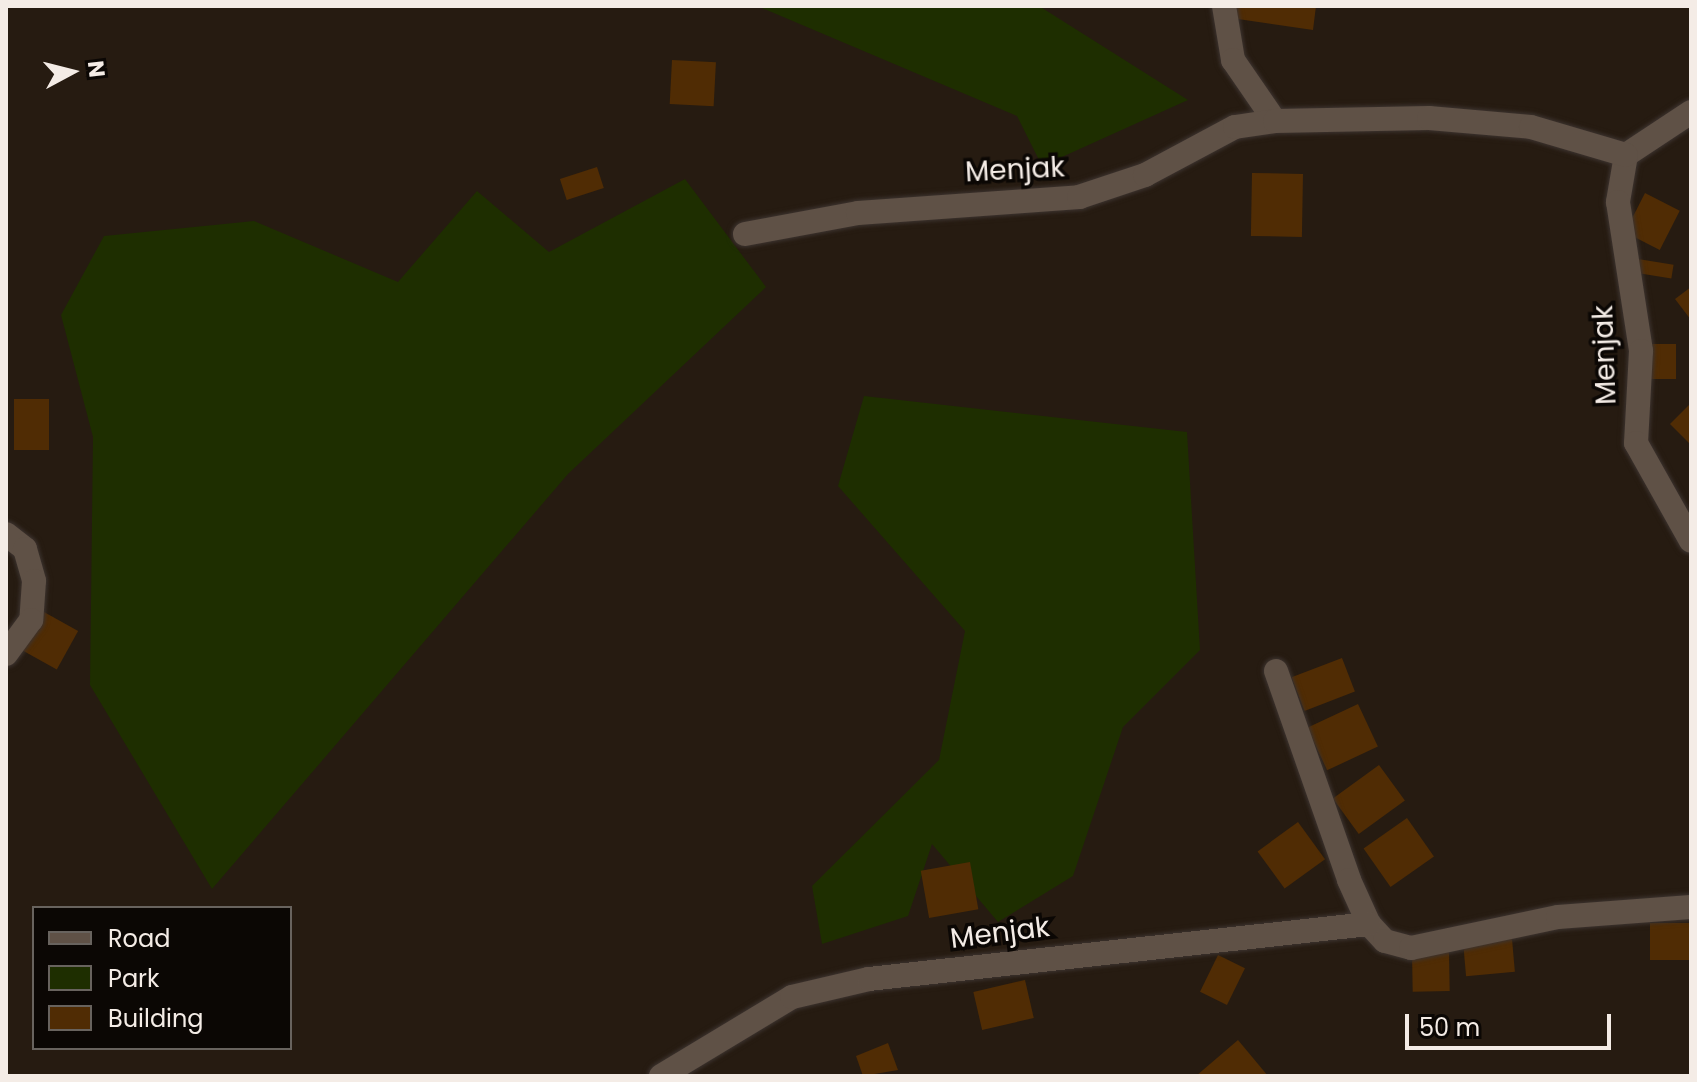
<!DOCTYPE html>
<style>
body{margin:0}
#map{position:relative;width:1697px;height:1082px;overflow:hidden;background:#261b11;font-family:Poppins,sans-serif}
div>[style]{position:absolute}
.green>*{inset:0;background:#1e2e00}
.building>*{inset:0;background:#502c04;transform-origin:0 0}
.roads{filter:drop-shadow(0 0 2px #3c332f) drop-shadow(0 0 2px #3c332f)}
.minor>*{height:24px;margin:-12px;padding:0 12px;transform-origin:12px;border-radius:12px;background:#5f5146}
span{translate:-50% -50%;white-space:nowrap;text-align:center;line-height:1.15;-webkit-text-stroke:7px #0b0704;paint-order:stroke}
.street-label{font-size:28px;color:#f4ece6}
.frame{position:absolute;inset:0;border:8px solid #f4ece6;pointer-events:none}
.legend{position:absolute;left:32px;top:906px;width:260px;height:144px;box-sizing:border-box;background:#0b0704;border:2px solid #68635e;margin:0;padding:10px 14px;list-style:none;font-size:24px;color:#f4ece6}
.legend li{display:flex;align-items:center;gap:16px;height:40px}
.legend b{width:40px;border:2px solid #68635e}
.north{position:absolute;left:32px;top:32px;width:80px;height:80px;-webkit-text-stroke:6px #0b0704;paint-order:stroke;rotate:83deg;font-size:22px;font-weight:700;line-height:32px;text-align:center;color:#f4ece6}
.north::after{content:'';display:block;margin:auto;width:28px;height:36px;background:#f4ece6;clip-path:polygon(50% 0,100% 100%,50% 72%,0 100%)}
.scale{position:absolute;left:1405px;top:1014px;width:206px;height:36px;box-sizing:border-box;border:4px solid #f4ece6;border-top:0;padding-left:10px;font-size:24px;line-height:28px;white-space:nowrap;color:#f4ece6;-webkit-text-stroke:6px #0b0704;paint-order:stroke}
</style>
<div id="map">
<div class="green">
<i style="clip-path:polygon(757px 6px,1039px 6px,1188px 100px,1042px 166px,1017px 116px)"></i>
<i style="clip-path:polygon(685px 179px,766px 287px,568px 474px,212px 889px,90px 685px,93px 437px,61px 315px,104px 236px,254px 221px,398px 282px,477px 191px,549px 252px)"></i>
<i style="clip-path:polygon(864px 396px,1187px 432px,1200px 650px,1123px 727px,1073px 876px,998px 922px,932px 844px,908px 916px,822px 944px,812px 886px,939px 760px,965px 631px,838px 486px)"></i>
</div>
<div class="building">
<i style="clip-path:polygon(1232px 6px,1316px 6px,1313px 30px,1231px 18px)"></i>
<i style="left:672px;top:60px;width:44px;height:44px;rotate:3deg"></i>
<i style="left:597px;top:167px;width:22px;height:39px;rotate:72deg"></i>
<i style="left:1252px;top:173px;width:51px;height:63px;rotate:1deg"></i>
<i style="left:1645px;top:193px;width:39px;height:44px;rotate:27deg"></i>
<i style="left:1638px;top:259px;width:36px;height:14px;rotate:9deg"></i>
<i style="clip-path:polygon(1691px 287px,1691px 320px,1675px 299px)"></i>
<i style="left:1647px;top:344px;width:29px;height:35px"></i>
<i style="left:14px;top:399px;width:35px;height:51px"></i>
<i style="clip-path:polygon(1691px 403px,1691px 445px,1670px 424px)"></i>
<i style="left:44px;top:612px;width:39px;height:44px;rotate:29deg"></i>
<i style="left:1342px;top:658px;width:36px;height:54px;rotate:69deg"></i>
<i style="left:1358px;top:704px;width:47px;height:56px;rotate:65deg"></i>
<i style="left:1379px;top:765px;width:44px;height:57px;rotate:54deg"></i>
<i style="left:1407px;top:818px;width:47px;height:53px;rotate:55deg"></i>
<i style="left:1298px;top:822px;width:46px;height:50px;rotate:54deg"></i>
<i style="left:970px;top:862px;width:48px;height:50px;rotate:80deg"></i>
<i style="left:1691px;top:923px;width:37px;height:41px;rotate:90deg"></i>
<i style="left:1512px;top:939px;width:33px;height:49px;rotate:85deg"></i>
<i style="left:1449px;top:951px;width:40px;height:37px;rotate:89deg"></i>
<i style="left:1218px;top:955px;width:30px;height:41px;rotate:26deg"></i>
<i style="left:1025px;top:980px;width:39px;height:53px;rotate:77deg"></i>
<i style="clip-path:polygon(1238px 1040px,1268px 1076px,1196px 1076px)"></i>
<i style="clip-path:polygon(888px 1043px,898px 1070px,863px 1076px,856px 1056px)"></i>
</div>
<div class="roads">
<div class="minor">
<i style="left:1224px;top:6px;width:55px;rotate:80.5deg"></i>
<i style="left:1233px;top:60px;width:74px;rotate:55.5deg"></i>
<i style="left:1691px;top:112px;width:78px;rotate:146.5deg"></i>
<i style="left:1626px;top:155px;width:48px;rotate:99.7deg"></i>
<i style="left:1618px;top:202px;width:151px;rotate:81.2deg"></i>
<i style="left:1641px;top:351px;width:92px;rotate:93.1deg"></i>
<i style="left:1636px;top:443px;width:112px;rotate:60.7deg"></i>
<i style="left:745px;top:234px;width:115px;rotate:-10.5deg"></i>
<i style="left:858px;top:213px;width:222px;rotate:-4.1deg"></i>
<i style="left:1079px;top:197px;width:70px;rotate:-18.4deg"></i>
<i style="left:1145px;top:175px;width:102px;rotate:-28.1deg"></i>
<i style="left:1235px;top:127px;width:40px;rotate:-8.5deg"></i>
<i style="left:1275px;top:121px;width:154px;rotate:-1.1deg"></i>
<i style="left:1429px;top:118px;width:102px;rotate:5deg"></i>
<i style="left:1531px;top:127px;width:99px;rotate:16.4deg"></i>
<i style="left:6px;top:534px;width:24px;rotate:38deg"></i>
<i style="left:25px;top:549px;width:33px;rotate:74deg"></i>
<i style="left:34px;top:581px;width:39px;rotate:94deg"></i>
<i style="left:31px;top:620px;width:42px;rotate:126.3deg"></i>
<i style="left:1276px;top:671px;width:221px;rotate:70.7deg"></i>
<i style="left:1349px;top:880px;width:48px;rotate:65.6deg"></i>
<i style="left:1369px;top:924px;width:23px;rotate:47deg"></i>
<i style="left:1385px;top:941px;width:27px;rotate:15deg"></i>
<i style="left:1411px;top:948px;width:150px;rotate:-11.9deg"></i>
<i style="left:1558px;top:917px;width:133px;rotate:-4.3deg"></i>
<i style="left:661px;top:1076px;width:153px;rotate:-31.1deg"></i>
<i style="left:792px;top:997px;width:79px;rotate:-13.2deg"></i>
<i style="left:869px;top:979px;width:503px;rotate:-6.28deg"></i>
</div>
</div>
<div class="street-label">
<span style="left:1015px;top:170px;rotate:-3deg">Menjak</span>
<span style="left:1605px;top:355px;rotate:-92deg">Menjak</span>
<span style="left:1000px;top:933px;rotate:-7deg">Menjak</span>
</div>
<div class="frame"></div>
<ul class="legend">
<li><b style="height:10px;background:#5f5146"></b>Road</li>
<li><b style="height:22px;background:#1e2e00"></b>Park</li>
<li><b style="height:22px;background:#502c04"></b>Building</li>
</ul>
<div class="north">N</div>
<div class="scale">50 m</div>
</div>
